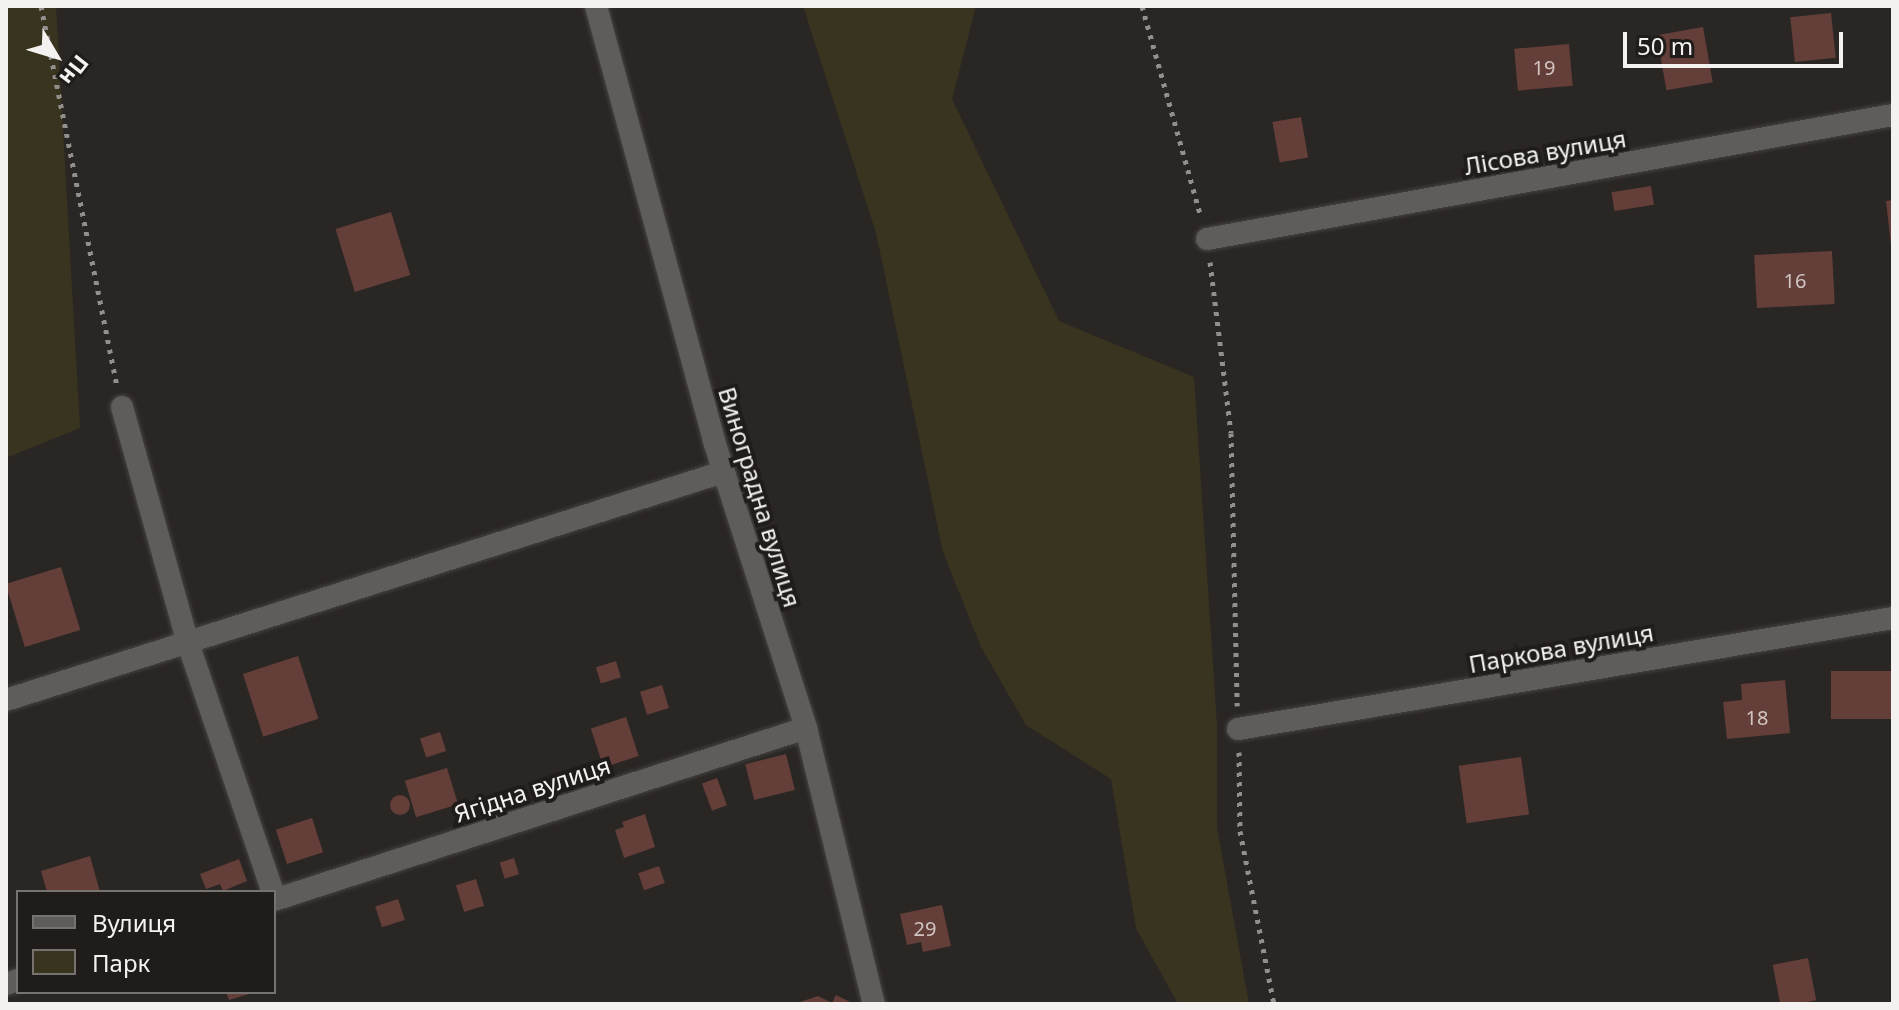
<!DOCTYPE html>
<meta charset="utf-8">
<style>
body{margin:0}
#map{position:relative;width:1899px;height:1010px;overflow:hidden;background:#2a2624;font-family:"Noto Sans",sans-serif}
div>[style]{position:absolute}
.green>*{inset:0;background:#38341f}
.building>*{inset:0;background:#643e39;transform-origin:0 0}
.round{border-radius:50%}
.path>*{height:5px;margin-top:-2.5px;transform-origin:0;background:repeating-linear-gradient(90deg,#928f8d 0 4px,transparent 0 10px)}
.roads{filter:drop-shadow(0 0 2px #464341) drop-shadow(0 0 2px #464341)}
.minor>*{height:22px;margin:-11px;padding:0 11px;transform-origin:11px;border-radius:11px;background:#5f5d5c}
span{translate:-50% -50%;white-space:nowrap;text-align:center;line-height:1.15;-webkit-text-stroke:8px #201c1a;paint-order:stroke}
.number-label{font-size:20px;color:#d0c5c2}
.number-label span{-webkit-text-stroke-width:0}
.street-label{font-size:24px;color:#f4f2f0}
.frame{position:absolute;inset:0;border:8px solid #f4f2f0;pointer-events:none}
.legend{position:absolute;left:16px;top:890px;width:260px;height:104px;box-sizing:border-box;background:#201c1a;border:2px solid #757270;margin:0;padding:10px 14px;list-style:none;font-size:24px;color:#f4f2f0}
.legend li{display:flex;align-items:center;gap:16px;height:40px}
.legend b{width:40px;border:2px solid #757270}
.north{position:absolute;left:16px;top:16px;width:80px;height:80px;-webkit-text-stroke:6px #201c1a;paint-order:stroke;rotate:128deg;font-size:22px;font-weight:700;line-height:32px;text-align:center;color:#f4f2f0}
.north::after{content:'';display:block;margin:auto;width:28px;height:36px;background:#f4f2f0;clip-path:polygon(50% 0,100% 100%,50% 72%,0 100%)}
.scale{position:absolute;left:1623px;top:32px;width:220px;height:36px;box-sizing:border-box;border:4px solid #f4f2f0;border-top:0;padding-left:10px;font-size:24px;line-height:28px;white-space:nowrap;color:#f4f2f0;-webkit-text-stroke:6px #201c1a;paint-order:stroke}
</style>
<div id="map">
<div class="green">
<i style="clip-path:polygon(6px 6px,56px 6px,80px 428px,6px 458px)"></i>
<i style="clip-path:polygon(803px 6px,976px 6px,952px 99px,1059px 321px,1194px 377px,1217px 725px,1217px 828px,1249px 1004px,1178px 1004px,1136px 928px,1111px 779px,1026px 725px,981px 647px,943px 552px,876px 233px)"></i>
</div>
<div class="building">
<i style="left:1831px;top:13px;width:45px;height:41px;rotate:84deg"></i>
<i style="left:1703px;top:27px;width:56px;height:47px;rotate:80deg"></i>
<i style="left:1569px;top:44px;width:42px;height:55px;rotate:85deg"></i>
<i style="left:1301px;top:117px;width:41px;height:29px;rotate:80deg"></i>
<i style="left:1651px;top:186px;width:19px;height:40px;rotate:81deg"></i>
<i style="clip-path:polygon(1893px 200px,1893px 245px,1891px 245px,1886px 201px)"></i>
<i style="left:391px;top:212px;width:66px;height:58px;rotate:73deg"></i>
<i style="left:1832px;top:251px;width:53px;height:78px;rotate:87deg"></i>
<i style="left:61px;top:567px;width:66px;height:58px;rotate:73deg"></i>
<i style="left:298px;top:656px;width:66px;height:58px;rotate:72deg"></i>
<i style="left:616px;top:661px;width:17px;height:21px;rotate:73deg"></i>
<i style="left:1893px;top:671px;width:48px;height:62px;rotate:90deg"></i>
<i style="clip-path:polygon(1785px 680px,1790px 733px,1727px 739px,1723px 702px,1742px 700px,1741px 684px)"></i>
<i style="left:662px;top:685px;width:24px;height:23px;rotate:73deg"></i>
<i style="left:626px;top:717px;width:41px;height:37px;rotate:72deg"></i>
<i style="left:440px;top:732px;width:20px;height:21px;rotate:72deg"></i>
<i style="left:786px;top:754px;width:37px;height:42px;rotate:76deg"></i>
<i style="left:1521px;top:757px;width:58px;height:63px;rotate:82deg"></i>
<i style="left:447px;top:768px;width:38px;height:44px;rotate:73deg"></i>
<i style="left:717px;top:778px;width:29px;height:16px;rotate:70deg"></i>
<i class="round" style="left:390px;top:795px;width:20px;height:20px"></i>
<i style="clip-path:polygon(645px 814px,655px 847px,624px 858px,615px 830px,624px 827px,622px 822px)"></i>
<i style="left:312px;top:818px;width:36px;height:38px;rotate:72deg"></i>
<i style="clip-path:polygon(90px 856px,100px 892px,47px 892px,41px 871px)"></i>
<i style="left:514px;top:858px;width:17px;height:15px;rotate:73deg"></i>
<i style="clip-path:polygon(239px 859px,247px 881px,223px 891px,220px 884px,206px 889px,200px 874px)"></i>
<i style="left:659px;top:866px;width:18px;height:22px;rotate:71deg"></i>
<i style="left:476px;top:879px;width:28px;height:21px;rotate:73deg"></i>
<i style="left:398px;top:899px;width:22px;height:24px;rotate:72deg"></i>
<i style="clip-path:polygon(942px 905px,951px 946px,923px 952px,921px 942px,907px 945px,900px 914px)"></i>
<i style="left:1808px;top:958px;width:43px;height:36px;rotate:79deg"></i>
<i style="clip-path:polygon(226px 992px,252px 992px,252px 993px,229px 1000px)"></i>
<i style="clip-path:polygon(836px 995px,854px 1004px,794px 1004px,818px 996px,832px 1003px)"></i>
</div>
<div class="path">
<i style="left:41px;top:6px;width:387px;rotate:78.7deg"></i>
<i style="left:1142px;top:6px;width:219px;rotate:74.4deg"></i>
<i style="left:1210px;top:262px;width:172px;rotate:83deg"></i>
<i style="left:1231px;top:433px;width:273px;rotate:88.7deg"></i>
<i style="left:1239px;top:752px;width:79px;rotate:89.3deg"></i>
<i style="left:1240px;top:831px;width:176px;rotate:78.9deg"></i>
</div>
<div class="roads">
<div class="minor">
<i style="left:596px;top:6px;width:451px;rotate:74.8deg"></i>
<i style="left:714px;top:441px;width:301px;rotate:72.2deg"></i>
<i style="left:806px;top:728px;width:284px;rotate:76.2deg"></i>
<i style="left:1207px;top:239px;width:697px;rotate:-10.25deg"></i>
<i style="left:122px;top:407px;width:245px;rotate:74.4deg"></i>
<i style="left:188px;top:643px;width:263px;rotate:71.2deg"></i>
<i style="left:6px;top:700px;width:752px;rotate:-17.64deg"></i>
<i style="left:1238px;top:729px;width:664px;rotate:-9.62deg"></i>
<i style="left:274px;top:900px;width:559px;rotate:-17.92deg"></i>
<i style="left:6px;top:984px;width:13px;rotate:-18deg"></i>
</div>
</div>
<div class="number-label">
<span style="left:1544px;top:67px">19</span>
<span style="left:1795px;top:280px">16</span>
<span style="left:1757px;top:717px">18</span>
<span style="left:925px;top:928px">29</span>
</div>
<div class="street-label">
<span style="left:1545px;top:152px;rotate:-10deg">Лісова вулиця</span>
<span style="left:760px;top:497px;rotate:73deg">Виноградна вулиця</span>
<span style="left:1561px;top:648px;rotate:-10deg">Паркова вулиця</span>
<span style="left:532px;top:789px;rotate:-18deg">Ягідна вулиця</span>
</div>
<div class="frame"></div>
<ul class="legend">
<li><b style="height:10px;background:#5f5d5c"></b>Вулиця</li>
<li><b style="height:22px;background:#38341f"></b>Парк</li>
</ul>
<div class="north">Пн</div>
<div class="scale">50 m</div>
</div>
